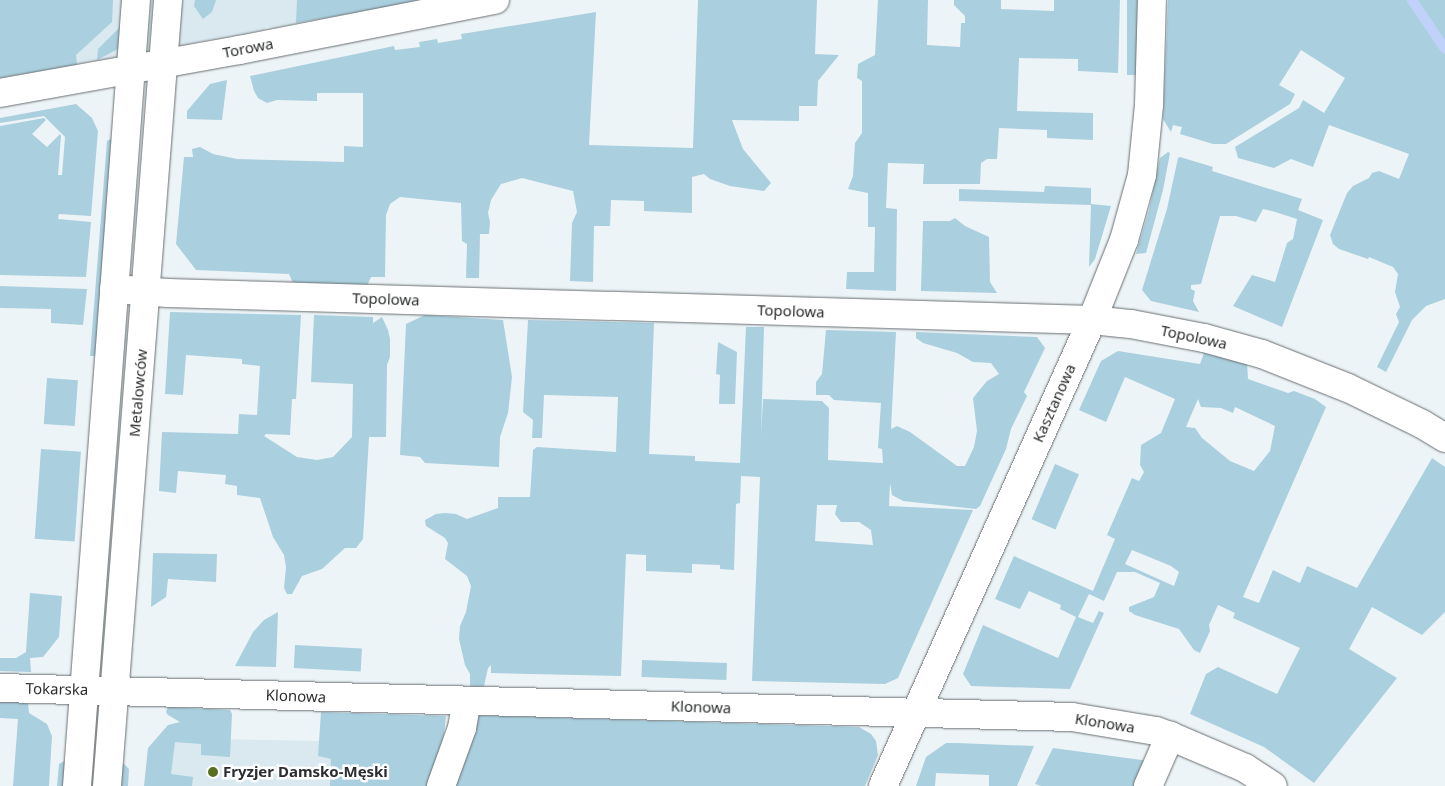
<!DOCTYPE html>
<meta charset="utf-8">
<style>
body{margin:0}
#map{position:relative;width:1445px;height:786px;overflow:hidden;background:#edf4f7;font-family:"Noto Sans",sans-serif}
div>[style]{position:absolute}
.built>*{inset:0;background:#d9e9ef}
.green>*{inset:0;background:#aacfde;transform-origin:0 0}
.stream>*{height:10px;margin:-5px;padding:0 5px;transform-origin:5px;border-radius:5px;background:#c0d2fa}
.roads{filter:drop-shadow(0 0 1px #686e71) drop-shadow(0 0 1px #686e71)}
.minor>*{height:28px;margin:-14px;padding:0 14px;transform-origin:14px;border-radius:14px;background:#fff}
.dots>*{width:14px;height:14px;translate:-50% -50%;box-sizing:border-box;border:2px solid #fff;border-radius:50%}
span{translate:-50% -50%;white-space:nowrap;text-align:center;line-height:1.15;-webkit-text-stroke:5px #fff;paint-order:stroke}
.street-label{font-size:15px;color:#2b2d2e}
.poi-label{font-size:15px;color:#2b2d2e;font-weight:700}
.left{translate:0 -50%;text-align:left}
</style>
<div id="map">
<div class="built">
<i style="clip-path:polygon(0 0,421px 0,273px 28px,266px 27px,264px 30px,0 78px)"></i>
<i style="clip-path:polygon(162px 738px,319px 741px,396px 786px,157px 786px)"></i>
</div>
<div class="green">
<i style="clip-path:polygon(0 0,113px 0,112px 22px,76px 55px,77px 65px,0 78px)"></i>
<i style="clip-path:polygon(195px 0,216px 0,212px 12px,203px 19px,194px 6px)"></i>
<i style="clip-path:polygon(297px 0,427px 0,296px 23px)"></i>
<i style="clip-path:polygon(698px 0,817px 0,815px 54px,839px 55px,818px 81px,817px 106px,799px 106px,799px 121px,732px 120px,743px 149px,771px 183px,764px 191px,730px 186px,710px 179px,704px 174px,692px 177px,692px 213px,644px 211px,644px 201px,611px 200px,610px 226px,594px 226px,593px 282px,570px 281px,572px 223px,577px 212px,573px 191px,522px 178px,501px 184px,491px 200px,488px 213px,490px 222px,489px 234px,480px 234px,479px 278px,466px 278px,467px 244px,462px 241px,461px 203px,400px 197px,390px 204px,386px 215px,385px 277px,371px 277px,367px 286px,303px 287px,293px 283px,289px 274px,196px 270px,176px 244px,184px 157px,193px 157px,192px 149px,200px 147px,213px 154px,237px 159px,344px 162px,344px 146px,363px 147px,363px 93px,317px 93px,317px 101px,277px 100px,267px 103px,258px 98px,254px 91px,250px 76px,394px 46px,395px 50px,420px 47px,419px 42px,437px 39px,438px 43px,462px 39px,461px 34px,474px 32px,596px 12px,589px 145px,693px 148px)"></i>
<i style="clip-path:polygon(878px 0,928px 0,927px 45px,960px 47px,961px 23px,965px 23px,965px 16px,954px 5px,954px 0,1001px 0,1001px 9px,1054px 11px,1054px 0,1120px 0,1118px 73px,1078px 71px,1078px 59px,1019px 58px,1017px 111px,1093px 113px,1093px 140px,1047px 138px,1047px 130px,999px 128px,997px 159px,987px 159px,981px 163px,980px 184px,923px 184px,924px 164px,888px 163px,886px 208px,897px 209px,896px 291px,846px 289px,847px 272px,874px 272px,875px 227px,868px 227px,868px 193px,848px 189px,853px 176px,855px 143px,862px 133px,862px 81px,857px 78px,858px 64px,875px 55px)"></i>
<i style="left:1127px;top:0;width:11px;height:75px"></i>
<i style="clip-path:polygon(1168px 0,1445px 0,1445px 299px,1426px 306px,1412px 320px,1386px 372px,1377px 367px,1399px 322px,1396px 314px,1400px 307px,1395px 292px,1398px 274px,1393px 267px,1369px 257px,1368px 259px,1339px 249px,1333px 244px,1330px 235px,1347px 193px,1353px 186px,1369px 178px,1372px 173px,1379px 171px,1399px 179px,1409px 154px,1329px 125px,1313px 167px,1291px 159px,1274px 168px,1238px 158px,1235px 147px,1299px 108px,1303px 100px,1324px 113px,1345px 78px,1301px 50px,1279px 85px,1295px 94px,1290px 104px,1226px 144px,1213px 144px,1180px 134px,1182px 127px,1173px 125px,1171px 132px,1163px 119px)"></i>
<i style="clip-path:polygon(121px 26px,122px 43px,118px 49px,97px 60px,98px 49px)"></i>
<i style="clip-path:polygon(227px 80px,222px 120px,187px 119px,187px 111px,210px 84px)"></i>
<i style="clip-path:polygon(76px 104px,92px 118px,98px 131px,91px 216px,59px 214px,58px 219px,91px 222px,86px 277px,0 275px,0 126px,44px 118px,46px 120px,32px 134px,47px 147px,60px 134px,61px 136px,58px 175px,62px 175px,65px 137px,44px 116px,0 123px,0 118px)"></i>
<i style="clip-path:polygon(111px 139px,116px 140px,100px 351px,94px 356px,90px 356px,107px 141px)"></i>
<i style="clip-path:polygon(1168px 152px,1170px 153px,1163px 190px,1146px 253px,1136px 254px,1149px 210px,1160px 158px)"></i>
<i style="clip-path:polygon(1180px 157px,1213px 167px,1212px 171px,1302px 199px,1298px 210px,1323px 220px,1282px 327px,1233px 306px,1252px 275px,1275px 282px,1287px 243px,1293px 239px,1297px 219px,1272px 211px,1263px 209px,1256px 222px,1236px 216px,1220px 216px,1201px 284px,1191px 285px,1191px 289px,1195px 291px,1193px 301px,1199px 312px,1151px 301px,1142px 290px,1167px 209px,1178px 158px)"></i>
<i style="clip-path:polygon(1045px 186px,1091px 188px,1091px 204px,1111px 206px,1095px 259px,1089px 267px,1091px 205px,959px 201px,959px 189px,1044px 192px)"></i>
<i style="clip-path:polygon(955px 218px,965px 226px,989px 237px,990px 282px,997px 293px,921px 291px,923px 221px,950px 221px)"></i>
<i style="clip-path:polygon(0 286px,87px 289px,83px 325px,51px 323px,51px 309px,0 308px)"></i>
<i style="clip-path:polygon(170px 312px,301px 315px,296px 399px,292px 399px,290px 435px,266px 434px,264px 436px,297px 457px,317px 460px,333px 457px,352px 437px,353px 384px,311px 382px,314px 315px,373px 317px,373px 323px,382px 317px,388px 330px,390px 339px,390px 357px,387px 365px,386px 437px,369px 437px,363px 539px,356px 548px,345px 548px,322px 569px,302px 576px,292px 594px,287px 594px,284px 588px,286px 567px,284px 555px,273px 537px,260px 498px,237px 495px,237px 486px,225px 484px,226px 475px,178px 471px,176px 493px,159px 491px,162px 432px,238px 434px,239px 414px,257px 415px,260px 366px,242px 364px,242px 359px,186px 355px,183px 395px,165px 394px)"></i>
<i style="clip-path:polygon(425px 315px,503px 320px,512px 377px,508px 413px,500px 437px,499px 467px,425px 463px,420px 457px,400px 455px,406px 324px)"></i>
<i style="clip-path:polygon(evenodd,528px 320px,654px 323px,649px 454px,695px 456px,695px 461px,740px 463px,746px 327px,764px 327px,761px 436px,763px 399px,822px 401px,829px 408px,828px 460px,883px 463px,882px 449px,878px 448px,881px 403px,834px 400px,829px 395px,816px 395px,816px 382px,822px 374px,826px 330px,896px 332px,891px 429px,897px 426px,910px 432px,957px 466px,965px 466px,974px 447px,977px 431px,973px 398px,987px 381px,999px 374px,991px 363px,973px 362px,957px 353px,923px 343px,916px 338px,916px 332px,1037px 337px,1045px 348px,1024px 392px,1027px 396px,1011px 429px,1006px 449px,980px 506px,976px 509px,903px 501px,892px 495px,890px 483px,889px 506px,973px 510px,898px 678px,885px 684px,752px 681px,760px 477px,741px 476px,740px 503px,736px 504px,734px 570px,720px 569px,720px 565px,692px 564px,692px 573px,646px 571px,646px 555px,626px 554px,621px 676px,491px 673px,491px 665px,488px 668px,484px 686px,477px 687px,470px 686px,470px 674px,465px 665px,459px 639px,460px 626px,466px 612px,471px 586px,467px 576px,445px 559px,448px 543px,445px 538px,426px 526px,425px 520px,436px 514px,445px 513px,456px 514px,467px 519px,498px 508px,498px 497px,530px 497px,533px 450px,537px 447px,616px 452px,618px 397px,544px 395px,542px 438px,532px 438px,533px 420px,523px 412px,528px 320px,817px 505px,837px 505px,835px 514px,841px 522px,859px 522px,871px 530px,873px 545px,815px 541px,817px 505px)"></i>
<i style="clip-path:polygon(718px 342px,737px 352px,735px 404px,719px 404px,720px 375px,716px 374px)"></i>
<i style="clip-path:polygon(evenodd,1205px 350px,1247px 363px,1248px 379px,1288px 393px,1294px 391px,1315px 399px,1326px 407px,1243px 597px,1259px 603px,1273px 570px,1300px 583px,1307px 566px,1357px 588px,1432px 458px,1445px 467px,1445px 612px,1422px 635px,1372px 607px,1349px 649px,1397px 678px,1314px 783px,1264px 747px,1190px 714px,1206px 674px,1218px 667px,1277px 694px,1300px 648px,1233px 618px,1235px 613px,1218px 605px,1209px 625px,1210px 631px,1200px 653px,1194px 650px,1179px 629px,1135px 615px,1129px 611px,1129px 607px,1154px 597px,1160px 583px,1135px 572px,1117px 572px,1104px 601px,1089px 594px,1078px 617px,1093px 623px,1099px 611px,1104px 613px,1070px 689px,971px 686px,963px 674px,983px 625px,1058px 658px,1076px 617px,1060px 609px,1061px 605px,1029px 591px,1020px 609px,995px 599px,1014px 556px,1093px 591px,1115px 539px,1107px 535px,1132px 478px,1139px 481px,1144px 472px,1140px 465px,1141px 445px,1161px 433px,1175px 399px,1125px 377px,1106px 422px,1079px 410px,1101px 361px,1118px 351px,1200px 364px,1205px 350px,1198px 399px,1201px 407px,1221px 408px,1233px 413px,1235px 407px,1275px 426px,1270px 451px,1254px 471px,1230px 461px,1202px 438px,1195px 428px,1186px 427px,1198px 399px,1205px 350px,1132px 550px,1171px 566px,1179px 572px,1174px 586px,1125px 564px,1132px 550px)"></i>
<i style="left:47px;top:378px;width:31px;height:46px;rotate:4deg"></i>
<i style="left:41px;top:449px;width:40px;height:90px;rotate:4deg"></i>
<i style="left:1055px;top:464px;width:26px;height:60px;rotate:23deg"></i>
<i style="clip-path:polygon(153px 553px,217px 554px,216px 582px,168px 579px,166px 597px,151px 607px)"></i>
<i style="clip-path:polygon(30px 593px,62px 596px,59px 637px,43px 657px,30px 658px,31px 672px,0 671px,0 658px,16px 658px,26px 652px)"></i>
<i style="clip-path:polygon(278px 612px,276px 667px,235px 666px,253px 632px,264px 620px)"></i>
<i style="left:295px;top:645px;width:67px;height:23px;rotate:3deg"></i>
<i style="left:642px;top:660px;width:85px;height:17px;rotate:2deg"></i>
<i style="clip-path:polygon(0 701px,28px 702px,29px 713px,47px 724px,52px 736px,49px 786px,13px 786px,18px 719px,0 718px)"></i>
<i style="clip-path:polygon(168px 707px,230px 710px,232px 714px,230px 757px,201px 755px,201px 744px,175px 742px,171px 774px,193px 777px,192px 786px,144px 786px,148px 748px,168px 725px,180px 722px,168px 715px,166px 712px)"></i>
<i style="clip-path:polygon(321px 712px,446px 716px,443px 743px,473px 715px,859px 727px,871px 734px,876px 741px,878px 755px,865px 786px,330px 786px,331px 759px,318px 756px)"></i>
<i style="clip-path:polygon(946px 743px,957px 743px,1034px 746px,1017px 786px,989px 786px,989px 775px,936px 773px,935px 786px,916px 786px,926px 757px)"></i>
<i style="clip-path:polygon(1053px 748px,1149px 761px,1138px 786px,1041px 786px,1035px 784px)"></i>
<i style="clip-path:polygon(68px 759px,66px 786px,57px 786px,59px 764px)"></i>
<i style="clip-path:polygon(120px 760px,129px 769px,128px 786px,118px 786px)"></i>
</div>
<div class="stream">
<i style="left:1412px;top:0;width:59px;rotate:56deg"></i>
</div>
<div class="roads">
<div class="minor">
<i style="left:0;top:93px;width:243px;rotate:-10.2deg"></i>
<i style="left:239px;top:50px;width:261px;rotate:-11.1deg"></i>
<i style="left:114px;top:289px;width:54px;rotate:4.2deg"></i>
<i style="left:168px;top:293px;width:924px;rotate:1.67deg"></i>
<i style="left:1092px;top:320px;width:39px;rotate:6deg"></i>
<i style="left:1131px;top:324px;width:74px;rotate:10.9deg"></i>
<i style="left:1204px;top:338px;width:60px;rotate:15.4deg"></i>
<i style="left:1262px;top:354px;width:92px;rotate:21.6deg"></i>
<i style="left:1348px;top:388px;width:82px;rotate:25.9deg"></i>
<i style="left:1422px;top:424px;width:27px;rotate:31deg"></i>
<i style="left:0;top:688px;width:1072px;rotate:1.55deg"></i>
<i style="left:1072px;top:717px;width:85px;rotate:9.5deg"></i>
<i style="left:1156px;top:731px;width:15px;rotate:20deg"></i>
<i style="left:1170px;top:736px;width:82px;rotate:23.1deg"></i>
<i style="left:1245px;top:768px;width:33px;rotate:33deg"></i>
<i style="left:77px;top:786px;width:788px;rotate:-85.71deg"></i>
<i style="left:107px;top:786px;width:788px;rotate:-85.56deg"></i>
<i style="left:441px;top:786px;width:62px;rotate:-70.1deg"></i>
<i style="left:462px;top:728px;width:27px;rotate:-80deg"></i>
<i style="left:883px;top:786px;width:511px;rotate:-65.84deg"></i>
<i style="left:1092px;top:320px;width:86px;rotate:-68.2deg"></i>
<i style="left:1124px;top:240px;width:67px;rotate:-74.5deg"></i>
<i style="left:1142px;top:175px;width:70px;rotate:-84.3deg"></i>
<i style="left:1149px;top:105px;width:105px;rotate:-88.4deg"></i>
<i style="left:1148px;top:786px;width:55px;rotate:-66.3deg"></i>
</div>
</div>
<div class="dots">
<i style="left:213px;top:772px;background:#597021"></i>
</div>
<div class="street-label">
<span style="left:248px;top:48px;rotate:-11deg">Torowa</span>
<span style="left:386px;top:299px;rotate:2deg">Topolowa</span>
<span style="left:791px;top:311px;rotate:2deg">Topolowa</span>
<span style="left:1194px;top:337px;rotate:12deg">Topolowa</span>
<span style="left:138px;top:393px;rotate:-85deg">Metalowców</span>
<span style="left:1054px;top:403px;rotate:-66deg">Kasztanowa</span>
<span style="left:57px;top:689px;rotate:1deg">Tokarska</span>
<span style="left:296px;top:696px;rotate:2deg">Klonowa</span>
<span style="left:701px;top:707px;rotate:2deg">Klonowa</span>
<span style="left:1105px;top:723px;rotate:9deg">Klonowa</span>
</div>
<div class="poi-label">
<span class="left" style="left:223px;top:772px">Fryzjer Damsko-Męski</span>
</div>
</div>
